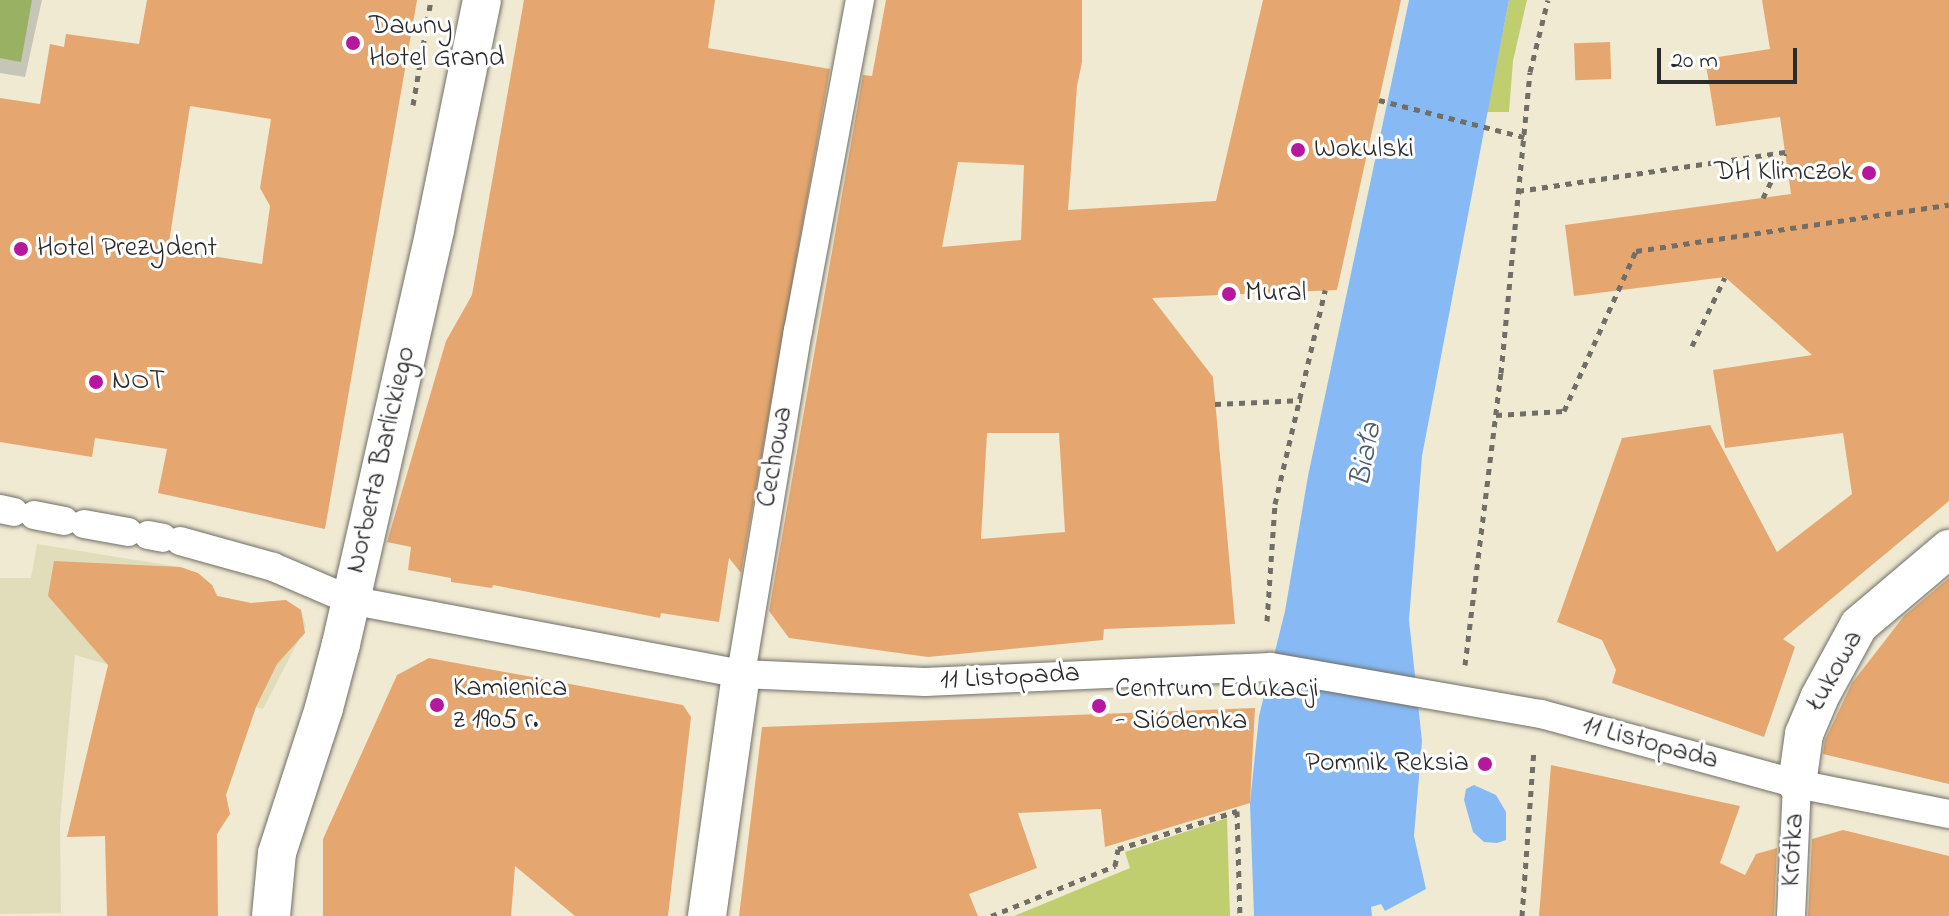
<!DOCTYPE html>
<meta charset="utf-8">
<style>
body{margin:0}
#map{position:relative;width:1949px;height:916px;overflow:hidden;background:#f0ead3;font-family:"Indie Flower",sans-serif}
div>[style]{position:absolute}
.built>*{inset:0;background:#e1dcba}
.industrial>*{inset:0;background:#c5c5b8}
.green>*{inset:0;background:#c1ce70}
.forest>*{inset:0;background:#98b162}
.water>*{inset:0;background:#87baf5}
.building>*{inset:0;background:#e5a76f;transform-origin:0 0}
.path>*{height:5px;margin-top:-2.5px;transform-origin:0;background:repeating-linear-gradient(90deg,#706e66 0 6px,transparent 0 12px)}
.roads{filter:drop-shadow(0 0 2px #706e66) drop-shadow(0 0 2px #706e66)}
.pedestrian>*{height:28px;margin:-14px;padding:0 14px;transform-origin:14px;border-radius:14px;background:#fff}
.minor>*{height:38px;margin:-19px;padding:0 19px;transform-origin:19px;border-radius:19px;background:#fff}
.dots>*{width:22px;height:22px;translate:-50% -50%;box-sizing:border-box;border:4px solid #fff;border-radius:50%}
span{translate:-50% -50%;white-space:nowrap;text-align:center;line-height:1.15;-webkit-text-stroke:6px #fff;paint-order:stroke}
.poi-label{font-size:28px;color:#2b2b2b}
.left{translate:0 -50%;text-align:left}
.right{translate:-100% -50%;text-align:right}
.street-label{font-size:28px;color:#2b2b2b}
.water-label{font-size:30px;color:#4b5d72;font-style:italic}
.scale{position:absolute;left:1657px;top:48px;width:140px;height:36px;box-sizing:border-box;border:4px solid #2b2b2b;border-top:0;padding-left:10px;font-size:24px;line-height:28px;white-space:nowrap;color:#2b2b2b;-webkit-text-stroke:6px #fff;paint-order:stroke}
</style>
<div id="map">
<div class="built">
<i style="clip-path:polygon(37px 544px,185px 568px,212px 585px,218px 596px,251px 603px,286px 600px,301px 610px,306px 626px,263px 709px,75px 655px,60px 823px,61px 913px,0 914px,0 578px,31px 578px)"></i>
</div>
<div class="industrial">
<i style="clip-path:polygon(0 0,42px 0,25px 77px,0 73px)"></i>
</div>
<div class="green">
<i style="clip-path:polygon(1509px 0,1527px 0,1513px 61px,1509px 112px,1487px 112px)"></i>
<i style="clip-path:polygon(1227px 818px,1230px 916px,1014px 916px,1130px 868px,1125px 852px)"></i>
</div>
<div class="forest">
<i style="clip-path:polygon(0 0,32px 0,21px 62px,0 58px)"></i>
</div>
<div class="water">
<i style="clip-path:polygon(1409px 0,1509px 0,1422px 456px,1409px 620px,1422px 741px,1414px 836px,1426px 889px,1385px 911px,1381px 904px,1371px 907px,1372px 916px,1254px 916px,1250px 803px,1259px 716px,1285px 611px,1308px 476px)"></i>
<i style="clip-path:polygon(1474px 785px,1496px 795px,1506px 812px,1506px 840px,1497px 843px,1484px 842px,1473px 832px,1464px 800px,1466px 789px)"></i>
</div>
<div class="building">
<i style="clip-path:polygon(evenodd,147px 0,417px 0,325px 529px,158px 493px,167px 449px,95px 438px,92px 457px,0 442px,0 98px,40px 104px,50px 44px,64px 47px,66px 34px,139px 44px,147px 0,190px 106px,271px 119px,260px 188px,270px 206px,262px 264px,168px 249px,190px 106px)"></i>
<i style="clip-path:polygon(524px 0,715px 0,708px 48px,830px 69px,741px 573px,729px 558px,719px 622px,661px 613px,660px 618px,493px 585px,492px 588px,451px 582px,451px 578px,408px 570px,411px 547px,387px 542px,446px 341px,472px 295px)"></i>
<i style="clip-path:polygon(evenodd,886px 0,1082px 0,1082px 62px,1077px 86px,1068px 210px,1216px 201px,1263px 0,1401px 0,1337px 290px,1152px 298px,1213px 377px,1235px 624px,1104px 629px,1103px 640px,928px 657px,789px 638px,769px 611px,863px 75px,872px 76px,886px 0,958px 162px,1024px 165px,1021px 240px,942px 247px,958px 162px,886px 0,987px 433px,1059px 433px,1065px 532px,981px 539px,987px 433px)"></i>
<i style="clip-path:polygon(1762px 0,1949px 0,1949px 501px,1783px 639px,1795px 647px,1764px 737px,1612px 683px,1616px 670px,1602px 640px,1557px 622px,1622px 438px,1710px 425px,1777px 552px,1852px 494px,1843px 433px,1725px 448px,1713px 370px,1812px 355px,1725px 277px,1574px 296px,1565px 225px,1791px 194px,1780px 117px,1716px 126px,1705px 59px,1770px 49px)"></i>
<i style="left:1610px;top:42px;width:37px;height:36px;rotate:88deg"></i>
<i style="clip-path:polygon(54px 561px,180px 567px,198px 573px,212px 585px,217px 596px,251px 603px,286px 600px,301px 610px,305px 633px,277px 664px,256px 707px,226px 795px,230px 814px,217px 834px,218px 916px,107px 916px,105px 836px,67px 837px,108px 665px,48px 596px)"></i>
<i style="clip-path:polygon(1949px 578px,1949px 784px,1823px 754px,1825px 740px,1852px 683px,1904px 616px)"></i>
<i style="clip-path:polygon(429px 658px,683px 705px,691px 717px,668px 916px,575px 916px,515px 866px,511px 916px,323px 916px,323px 839px,397px 675px)"></i>
<i style="clip-path:polygon(1255px 708px,1250px 803px,1105px 847px,1101px 809px,1018px 813px,1037px 868px,969px 894px,978px 916px,739px 916px,762px 727px)"></i>
<i style="clip-path:polygon(1551px 765px,1740px 806px,1720px 863px,1745px 875px,1756px 854px,1777px 848px,1774px 916px,1539px 916px)"></i>
<i style="clip-path:polygon(1843px 830px,1949px 856px,1949px 916px,1808px 916px,1812px 839px)"></i>
</div>
<div class="path">
<i style="left:1379px;top:100px;width:150px;rotate:14.3deg"></i>
<i style="left:413px;top:105px;width:107px;rotate:-80.3deg"></i>
<i style="left:1518px;top:191px;width:270px;rotate:-8.3deg"></i>
<i style="left:1763px;top:198px;width:50px;rotate:-63.9deg"></i>
<i style="left:1692px;top:346px;width:76px;rotate:-64.4deg"></i>
<i style="left:1215px;top:404px;width:87px;rotate:-2.6deg"></i>
<i style="left:1496px;top:415px;width:68px;rotate:-3.4deg"></i>
<i style="left:1564px;top:411px;width:175px;rotate:-65.8deg"></i>
<i style="left:1636px;top:251px;width:316px;rotate:-8.4deg"></i>
<i style="left:1267px;top:621px;width:117px;rotate:-86.1deg"></i>
<i style="left:1275px;top:504px;width:220px;rotate:-76.8deg"></i>
<i style="left:1465px;top:665px;width:294px;rotate:-83deg"></i>
<i style="left:1501px;top:373px;width:302px;rotate:-84.5deg"></i>
<i style="left:1530px;top:72px;width:74px;rotate:-76deg"></i>
<i style="left:991px;top:916px;width:134px;rotate:-22deg"></i>
<i style="left:1115px;top:866px;width:17px;rotate:-80deg"></i>
<i style="left:1118px;top:849px;width:125px;rotate:-17.7deg"></i>
<i style="left:1237px;top:811px;width:105px;rotate:88.4deg"></i>
<i style="left:1522px;top:916px;width:166px;rotate:-85.9deg"></i>
</div>
<div class="roads">
<div class="pedestrian">
<i style="left:0;top:509px;width:14px;rotate:12deg"></i>
<i style="left:34px;top:515px;width:31px;rotate:11deg"></i>
<i style="left:84px;top:524px;width:45px;rotate:10.3deg"></i>
<i style="left:148px;top:535px;width:15px;rotate:11deg"></i>
<i style="left:180px;top:541px;width:97px;rotate:15.6deg"></i>
<i style="left:273px;top:567px;width:84px;rotate:23.2deg"></i>
<i style="left:350px;top:600px;width:398px;rotate:10.7deg"></i>
<i style="left:741px;top:674px;width:184px;rotate:2.5deg"></i>
<i style="left:925px;top:682px;width:346px;rotate:-2.5deg"></i>
<i style="left:1271px;top:667px;width:274px;rotate:9.9deg"></i>
<i style="left:1541px;top:714px;width:265px;rotate:15.3deg"></i>
<i style="left:1797px;top:784px;width:155px;rotate:11.2deg"></i>
<i style="left:741px;top:674px;width:348px;rotate:-80.6deg"></i>
<i style="left:798px;top:331px;width:337px;rotate:-79.4deg"></i>
<i style="left:1791px;top:916px;width:132px;rotate:-87.4deg"></i>
</div>
<div class="minor">
<i style="left:1797px;top:784px;width:50px;rotate:-82deg"></i>
<i style="left:1804px;top:734px;width:39px;rotate:-67deg"></i>
<i style="left:1819px;top:698px;width:83px;rotate:-61.3deg"></i>
<i style="left:1859px;top:625px;width:118px;rotate:-40.2deg"></i>
<i style="left:271px;top:916px;width:63px;rotate:-84.6deg"></i>
<i style="left:277px;top:853px;width:152px;rotate:-72deg"></i>
<i style="left:324px;top:708px;width:66px;rotate:-75.1deg"></i>
<i style="left:341px;top:644px;width:426px;rotate:-77.2deg"></i>
<i style="left:435px;top:229px;width:234px;rotate:-78.4deg"></i>
<i style="left:707px;top:916px;width:244px;rotate:-82deg"></i>
</div>
</div>
<div class="dots">
<i style="left:353px;top:43px;background:#b5179e"></i>
<i style="left:1298px;top:150px;background:#b5179e"></i>
<i style="left:1869px;top:173px;background:#b5179e"></i>
<i style="left:21px;top:249px;background:#b5179e"></i>
<i style="left:1229px;top:294px;background:#b5179e"></i>
<i style="left:96px;top:382px;background:#b5179e"></i>
<i style="left:437px;top:705px;background:#b5179e"></i>
<i style="left:1099px;top:706px;background:#b5179e"></i>
<i style="left:1485px;top:764px;background:#b5179e"></i>
</div>
<div class="poi-label">
<span class="left" style="left:369px;top:43px">Dawny<br>Hotel Grand</span>
<span class="left" style="left:1314px;top:150px">Wokulski</span>
<span class="right" style="left:1853px;top:173px">DH Klimczok</span>
<span class="left" style="left:37px;top:249px">Hotel Prezydent</span>
<span class="left" style="left:1245px;top:294px">Mural</span>
<span class="left" style="left:112px;top:382px">NOT</span>
<span class="left" style="left:453px;top:705px">Kamienica<br>z 1905 r.</span>
<span class="left" style="left:1115px;top:706px">Centrum Edukacji<br>- Siódemka</span>
<span class="right" style="left:1469px;top:764px">Pomnik Reksia</span>
</div>
<div class="street-label">
<span style="left:776px;top:457px;rotate:-80deg">Cechowa</span>
<span style="left:382px;top:460px;rotate:-77deg">Norberta Barlickiego</span>
<span style="left:1836px;top:671px;rotate:-61deg">Łukowa</span>
<span style="left:1010px;top:678px;rotate:-3deg">11 Listopada</span>
<span style="left:1650px;top:744px;rotate:15deg">11 Listopada</span>
<span style="left:1794px;top:850px;rotate:-87deg">Krótka</span>
</div>
<div class="water-label">
<span style="left:1367px;top:455px;rotate:-79deg">Biała</span>
</div>
<div class="scale">20 m</div>
</div>
